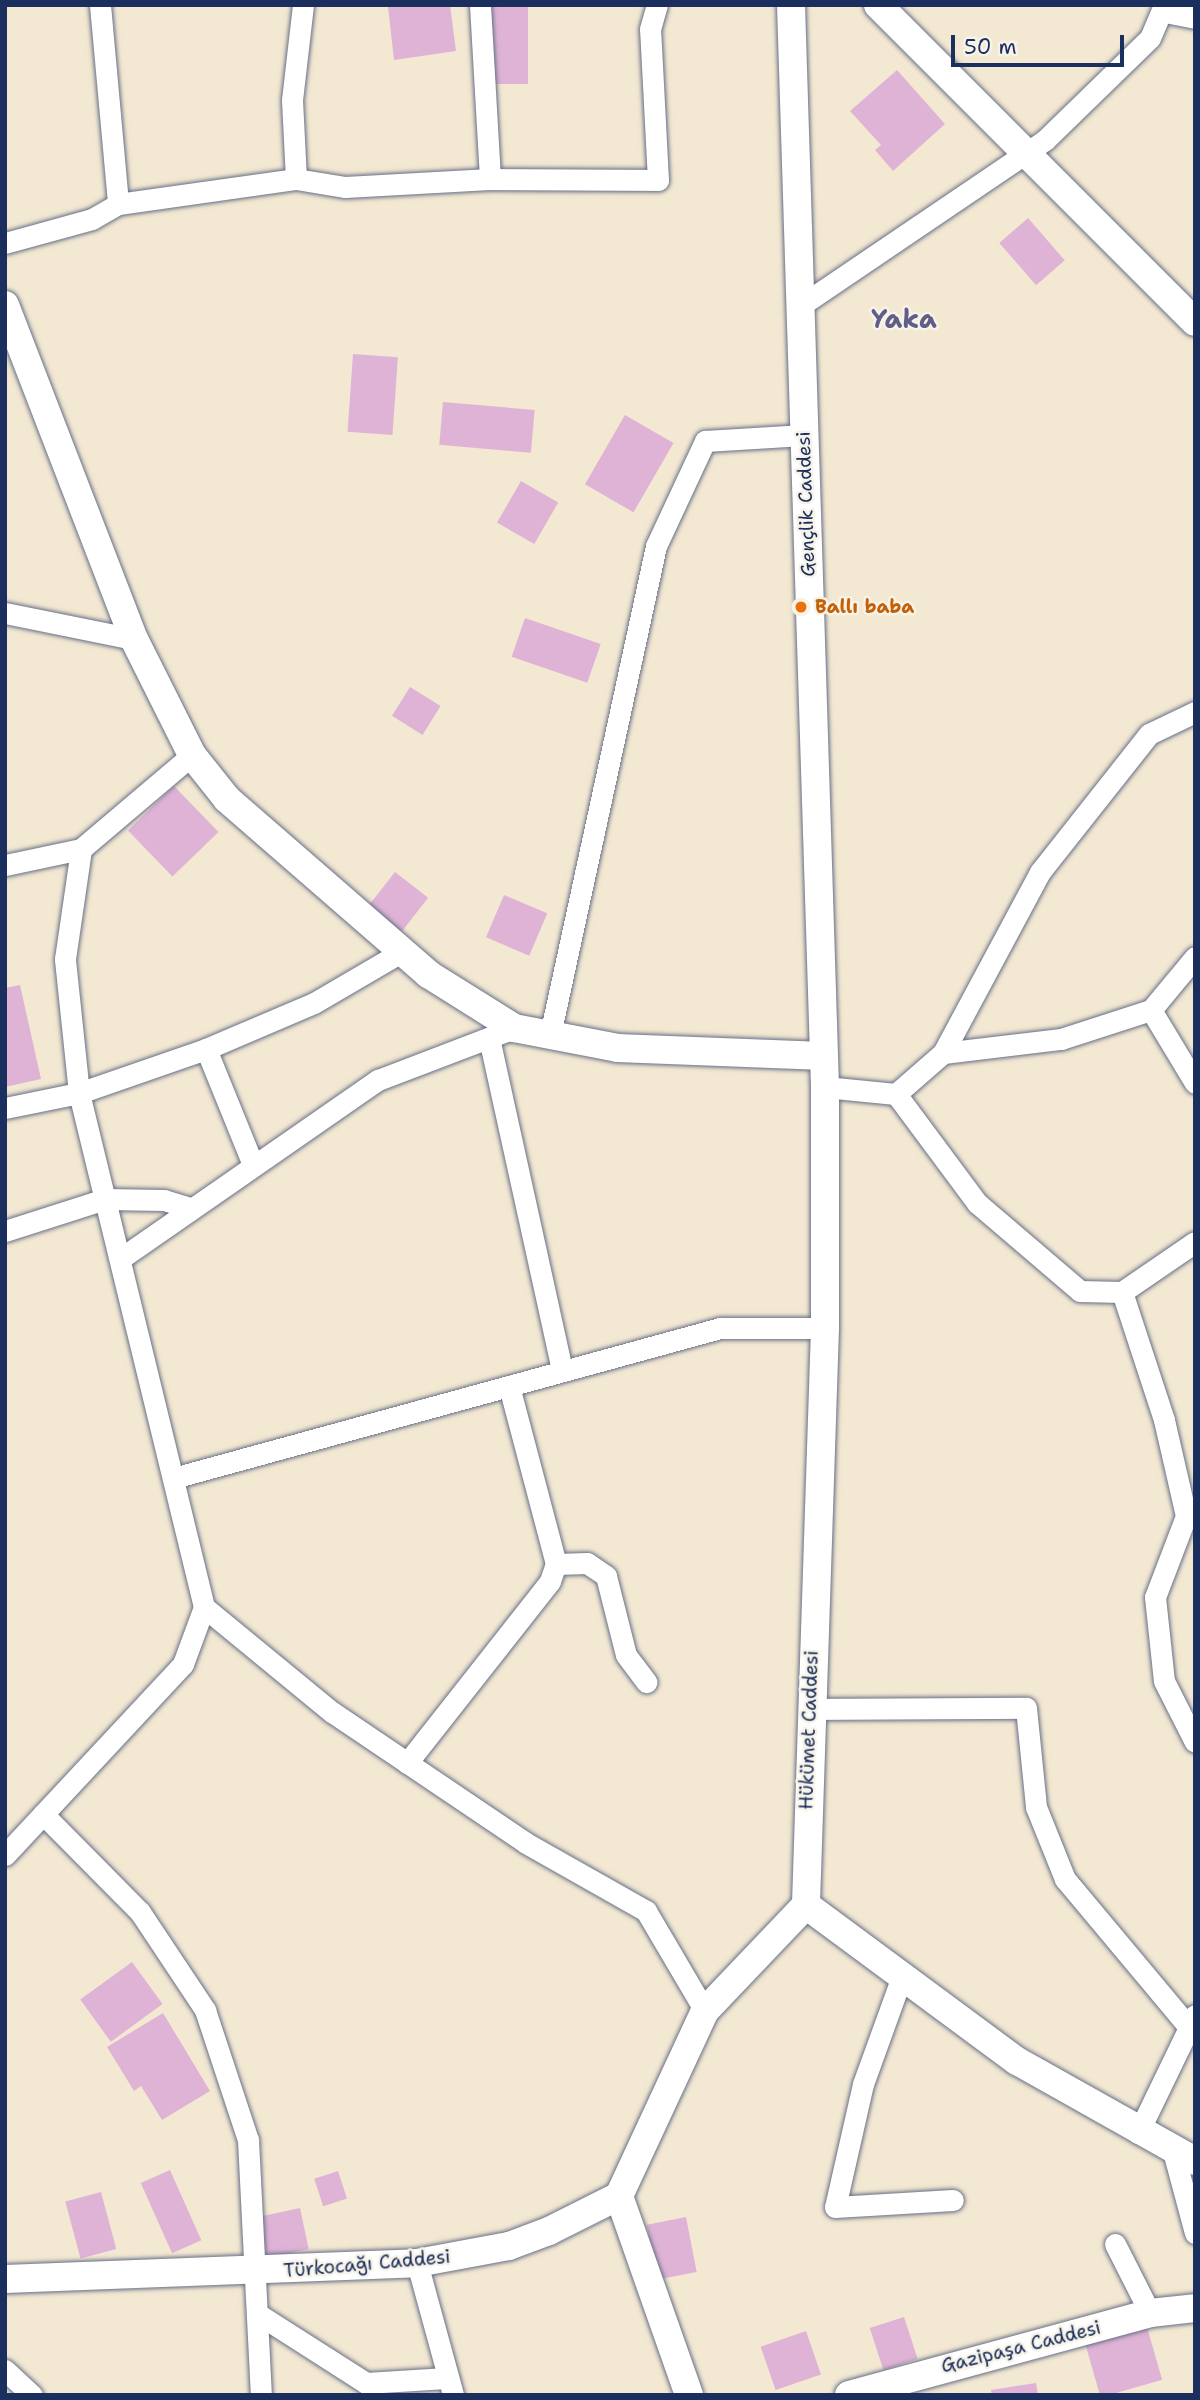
<!DOCTYPE html>
<meta charset="utf-8">
<style>
body{margin:0}
#map{position:relative;width:1200px;height:2400px;overflow:hidden;background:#f3e8d2;font-family:"Shantell Sans",sans-serif}
div>[style]{position:absolute}
.building>*{inset:0;background:#dfb3d6;transform-origin:0 0}
.roads{filter:drop-shadow(0 0 2px #677087) drop-shadow(0 0 2px #677087)}
.street>*{height:21px;margin:-10.5px;padding:0 10.5px;transform-origin:10.5px;border-radius:10.5px;background:#fff}
.secondary>*{height:28px;margin:-14px;padding:0 14px;transform-origin:14px;border-radius:14px;background:#fff}
.dots>*{width:19px;height:19px;translate:-50% -50%;box-sizing:border-box;border:4px solid #f7f3e8;border-radius:50%}
span{translate:-50% -50%;white-space:nowrap;text-align:center;line-height:1.15;-webkit-text-stroke:5px #f7f3e8;paint-order:stroke}
.street-label{font-size:19px;color:#1b2f5e}
.food-label{font-size:19px;color:#c56008;font-weight:700}
.left{translate:0 -50%;text-align:left}
.district-label{font-size:26px;color:#605d88;font-weight:700}
.frame{position:absolute;inset:0;border:7px solid #1b2f5e;pointer-events:none}
.scale{position:absolute;left:951px;top:35px;width:173px;height:32px;box-sizing:border-box;border:4px solid #1b2f5e;border-top:0;padding-left:9px;font-size:21px;line-height:24px;white-space:nowrap;color:#1b2f5e;-webkit-text-stroke:5px #f7f3e8;paint-order:stroke}
</style>
<div id="map">
<div class="building">
<i style="clip-path:polygon(404px 5px,450px 5px,456px 51px,394px 60px,388px 7px)"></i>
<i style="left:488px;top:5px;width:40px;height:79px"></i>
<i style="clip-path:polygon(897px 70px,945px 124px,893px 171px,875px 150px,881px 145px,850px 111px)"></i>
<i style="left:1028px;top:218px;width:56px;height:38px;rotate:49deg"></i>
<i style="left:353px;top:354px;width:45px;height:78px;rotate:4deg"></i>
<i style="left:443px;top:402px;width:92px;height:43px;rotate:5deg"></i>
<i style="left:625px;top:415px;width:56px;height:80px;rotate:30deg"></i>
<i style="left:521px;top:481px;width:43px;height:48px;rotate:30deg"></i>
<i style="left:525px;top:618px;width:80px;height:41px;rotate:19deg"></i>
<i style="left:410px;top:687px;width:36px;height:34px;rotate:32deg"></i>
<i style="left:174px;top:786px;width:64px;height:64px;rotate:46deg"></i>
<i style="left:395px;top:872px;width:42px;height:49px;rotate:38deg"></i>
<i style="left:504px;top:895px;width:47px;height:46px;rotate:23deg"></i>
<i style="clip-path:polygon(20px 985px,41px 1079px,5px 1087px,5px 988px)"></i>
<i style="left:132px;top:1962px;width:52px;height:64px;rotate:54deg"></i>
<i style="clip-path:polygon(163px 2013px,210px 2091px,162px 2120px,141px 2086px,134px 2091px,107px 2047px)"></i>
<i style="left:170px;top:2170px;width:77px;height:32px;rotate:66deg"></i>
<i style="left:338px;top:2171px;width:29px;height:25px;rotate:72deg"></i>
<i style="left:101px;top:2192px;width:59px;height:37px;rotate:75deg"></i>
<i style="left:300px;top:2208px;width:42px;height:43px;rotate:78deg"></i>
<i style="left:686px;top:2217px;width:56px;height:40px;rotate:79deg"></i>
<i style="left:904px;top:2317px;width:44px;height:36px;rotate:72deg"></i>
<i style="left:1147px;top:2327px;width:55px;height:64px;rotate:74deg"></i>
<i style="left:806px;top:2331px;width:46px;height:48px;rotate:71deg"></i>
<i style="clip-path:polygon(1036px 2383px,1038px 2395px,992px 2395px,991px 2390px)"></i>
</div>
<div class="roads">
<div class="street">
<i style="left:100px;top:5px;width:200px;rotate:84.8deg"></i>
<i style="left:480px;top:5px;width:174px;rotate:86.7deg"></i>
<i style="left:1165px;top:12px;width:31px;rotate:11deg"></i>
<i style="left:296px;top:179px;width:79px;rotate:-92.9deg"></i>
<i style="left:292px;top:100px;width:96px;rotate:-83.4deg"></i>
<i style="left:5px;top:243px;width:90px;rotate:-15.4deg"></i>
<i style="left:92px;top:219px;width:30px;rotate:-30deg"></i>
<i style="left:118px;top:204px;width:180px;rotate:-8deg"></i>
<i style="left:296px;top:179px;width:50px;rotate:9.3deg"></i>
<i style="left:345px;top:187px;width:145px;rotate:-3.2deg"></i>
<i style="left:490px;top:179px;width:168px;rotate:0.3deg"></i>
<i style="left:658px;top:180px;width:151px;rotate:-93deg"></i>
<i style="left:650px;top:29px;width:25px;rotate:-74deg"></i>
<i style="left:800px;top:306px;width:296px;rotate:-34.1deg"></i>
<i style="left:1045px;top:140px;width:146px;rotate:-44.2deg"></i>
<i style="left:1150px;top:38px;width:36px;rotate:-67deg"></i>
<i style="left:5px;top:613px;width:132px;rotate:11.4deg"></i>
<i style="left:5px;top:865px;width:78px;rotate:-11.9deg"></i>
<i style="left:1151px;top:1010px;width:85px;rotate:58.9deg"></i>
<i style="left:550px;top:1035px;width:500px;rotate:-77.77deg"></i>
<i style="left:656px;top:546px;width:116px;rotate:-65deg"></i>
<i style="left:705px;top:441px;width:99px;rotate:-3.5deg"></i>
<i style="left:489px;top:1038px;width:341px;rotate:77.6deg"></i>
<i style="left:206px;top:1049px;width:125px;rotate:67.9deg"></i>
<i style="left:943px;top:1053px;width:205px;rotate:-61.8deg"></i>
<i style="left:1040px;top:872px;width:176px;rotate:-51.7deg"></i>
<i style="left:1149px;top:734px;width:51px;rotate:-25.6deg"></i>
<i style="left:825px;top:1087px;width:71px;rotate:5.6deg"></i>
<i style="left:896px;top:1094px;width:62px;rotate:-41.1deg"></i>
<i style="left:943px;top:1053px;width:119px;rotate:-6.8deg"></i>
<i style="left:1061px;top:1039px;width:95px;rotate:-17.9deg"></i>
<i style="left:1151px;top:1010px;width:69px;rotate:-50.3deg"></i>
<i style="left:896px;top:1094px;width:136px;rotate:53.4deg"></i>
<i style="left:977px;top:1203px;width:135px;rotate:40.5deg"></i>
<i style="left:1080px;top:1291px;width:42px;rotate:1.4deg"></i>
<i style="left:1122px;top:1292px;width:88px;rotate:-34.4deg"></i>
<i style="left:5px;top:1108px;width:76px;rotate:-11.5deg"></i>
<i style="left:79px;top:1093px;width:134px;rotate:-19.1deg"></i>
<i style="left:206px;top:1049px;width:117px;rotate:-23.1deg"></i>
<i style="left:314px;top:1003px;width:103px;rotate:-30.3deg"></i>
<i style="left:5px;top:1231px;width:105px;rotate:-17.7deg"></i>
<i style="left:105px;top:1199px;width:59px;rotate:1deg"></i>
<i style="left:164px;top:1200px;width:28px;rotate:17deg"></i>
<i style="left:120px;top:1259px;width:314px;rotate:-34.8deg"></i>
<i style="left:378px;top:1080px;width:146px;rotate:-20.9deg"></i>
<i style="left:1122px;top:1292px;width:135px;rotate:71.8deg"></i>
<i style="left:1164px;top:1420px;width:98px;rotate:77.1deg"></i>
<i style="left:1186px;top:1516px;width:87px;rotate:110.9deg"></i>
<i style="left:1155px;top:1597px;width:84px;rotate:83.9deg"></i>
<i style="left:1164px;top:1681px;width:68px;rotate:63.1deg"></i>
<i style="left:177px;top:1477px;width:563px;rotate:-15.34deg"></i>
<i style="left:720px;top:1328px;width:105px"></i>
<i style="left:556px;top:1564px;width:31px;rotate:-2deg"></i>
<i style="left:587px;top:1563px;width:23px;rotate:34deg"></i>
<i style="left:606px;top:1576px;width:81px;rotate:75.8deg"></i>
<i style="left:626px;top:1655px;width:34px;rotate:53deg"></i>
<i style="left:204px;top:1607px;width:166px;rotate:39.4deg"></i>
<i style="left:332px;top:1712px;width:234px;rotate:34deg"></i>
<i style="left:526px;top:1843px;width:138px;rotate:29.5deg"></i>
<i style="left:646px;top:1911px;width:116px;rotate:59.5deg"></i>
<i style="left:810px;top:1709px;width:216px;rotate:-0.3deg"></i>
<i style="left:1026px;top:1708px;width:100px;rotate:84.2deg"></i>
<i style="left:1036px;top:1807px;width:78px;rotate:68.1deg"></i>
<i style="left:1065px;top:1879px;width:190px;rotate:50.1deg"></i>
<i style="left:407px;top:1763px;width:231px;rotate:-51.8deg"></i>
<i style="left:550px;top:1581px;width:18px;rotate:-71deg"></i>
<i style="left:556px;top:1564px;width:184px;rotate:-104.8deg"></i>
<i style="left:43px;top:1814px;width:138px;rotate:45.3deg"></i>
<i style="left:140px;top:1912px;width:118px;rotate:56.4deg"></i>
<i style="left:205px;top:2010px;width:137px;rotate:71.7deg"></i>
<i style="left:248px;top:2140px;width:255px;rotate:87.1deg"></i>
<i style="left:5px;top:1855px;width:261px;rotate:-47deg"></i>
<i style="left:183px;top:1664px;width:61px;rotate:-69.8deg"></i>
<i style="left:204px;top:1607px;width:529px;rotate:-103.67deg"></i>
<i style="left:79px;top:1093px;width:135px;rotate:-96deg"></i>
<i style="left:65px;top:959px;width:111px;rotate:-81.7deg"></i>
<i style="left:81px;top:849px;width:145px;rotate:-40.3deg"></i>
<i style="left:901px;top:1979px;width:112px;rotate:109.9deg"></i>
<i style="left:863px;top:2084px;width:126px;rotate:102.8deg"></i>
<i style="left:835px;top:2207px;width:118px;rotate:-3.4deg"></i>
<i style="left:1138px;top:2133px;width:131px;rotate:-64.2deg"></i>
<i style="left:1173px;top:2151px;width:85px;rotate:75deg"></i>
<i style="left:1115px;top:2244px;width:77px;rotate:63.1deg"></i>
<i style="left:417px;top:2263px;width:137px;rotate:74.7deg"></i>
<i style="left:258px;top:2314px;width:128px;rotate:32.6deg"></i>
<i style="left:366px;top:2383px;width:80px;rotate:-3.6deg"></i>
<i style="left:5px;top:2370px;width:37px;rotate:43deg"></i>
</div>
<div class="secondary">
<i style="left:791px;top:5px;width:1083px;rotate:88.2deg"></i>
<i style="left:825px;top:1087px;width:241px;rotate:90deg"></i>
<i style="left:825px;top:1328px;width:577px;rotate:91.89deg"></i>
<i style="left:806px;top:1905px;width:262px;rotate:36.5deg"></i>
<i style="left:1017px;top:2061px;width:204px;rotate:29.3deg"></i>
<i style="left:878px;top:5px;width:448px;rotate:45deg"></i>
<i style="left:5px;top:305px;width:358px;rotate:68.9deg"></i>
<i style="left:134px;top:639px;width:130px;rotate:63.4deg"></i>
<i style="left:192px;top:755px;width:56px;rotate:51.5deg"></i>
<i style="left:227px;top:799px;width:267px;rotate:41deg"></i>
<i style="left:428px;top:974px;width:102px;rotate:32.1deg"></i>
<i style="left:514px;top:1028px;width:106px;rotate:10.9deg"></i>
<i style="left:618px;top:1048px;width:205px;rotate:2.2deg"></i>
<i style="left:619px;top:2196px;width:211px;rotate:70.6deg"></i>
<i style="left:5px;top:2279px;width:412px;rotate:-2.2deg"></i>
<i style="left:417px;top:2263px;width:94px;rotate:-10.5deg"></i>
<i style="left:509px;top:2246px;width:43px;rotate:-20.6deg"></i>
<i style="left:549px;top:2231px;width:78px;rotate:-26.6deg"></i>
<i style="left:619px;top:2196px;width:204px;rotate:-65.1deg"></i>
<i style="left:705px;top:2011px;width:146px;rotate:-46.4deg"></i>
<i style="left:849px;top:2395px;width:312px;rotate:-15.2deg"></i>
<i style="left:1150px;top:2313px;width:45px;rotate:-6.3deg"></i>
</div>
</div>
<div class="dots">
<i style="left:801px;top:607px;background:#e8710a"></i>
</div>
<div class="street-label">
<span style="left:806px;top:504px;rotate:-92deg">Gençlik Caddesi</span>
<span style="left:809px;top:1730px;rotate:-88deg">Hükümet Caddesi</span>
<span style="left:367px;top:2264px;rotate:-5deg">Türkocağı Caddesi</span>
<span style="left:1021px;top:2347px;rotate:-14deg">Gazipaşa Caddesi</span>
</div>
<div class="food-label">
<span class="left" style="left:815px;top:607px">Ballı baba</span>
</div>
<div class="district-label">
<span style="left:904px;top:319px">Yaka</span>
</div>
<div class="frame"></div>
<div class="scale">50 m</div>
</div>
